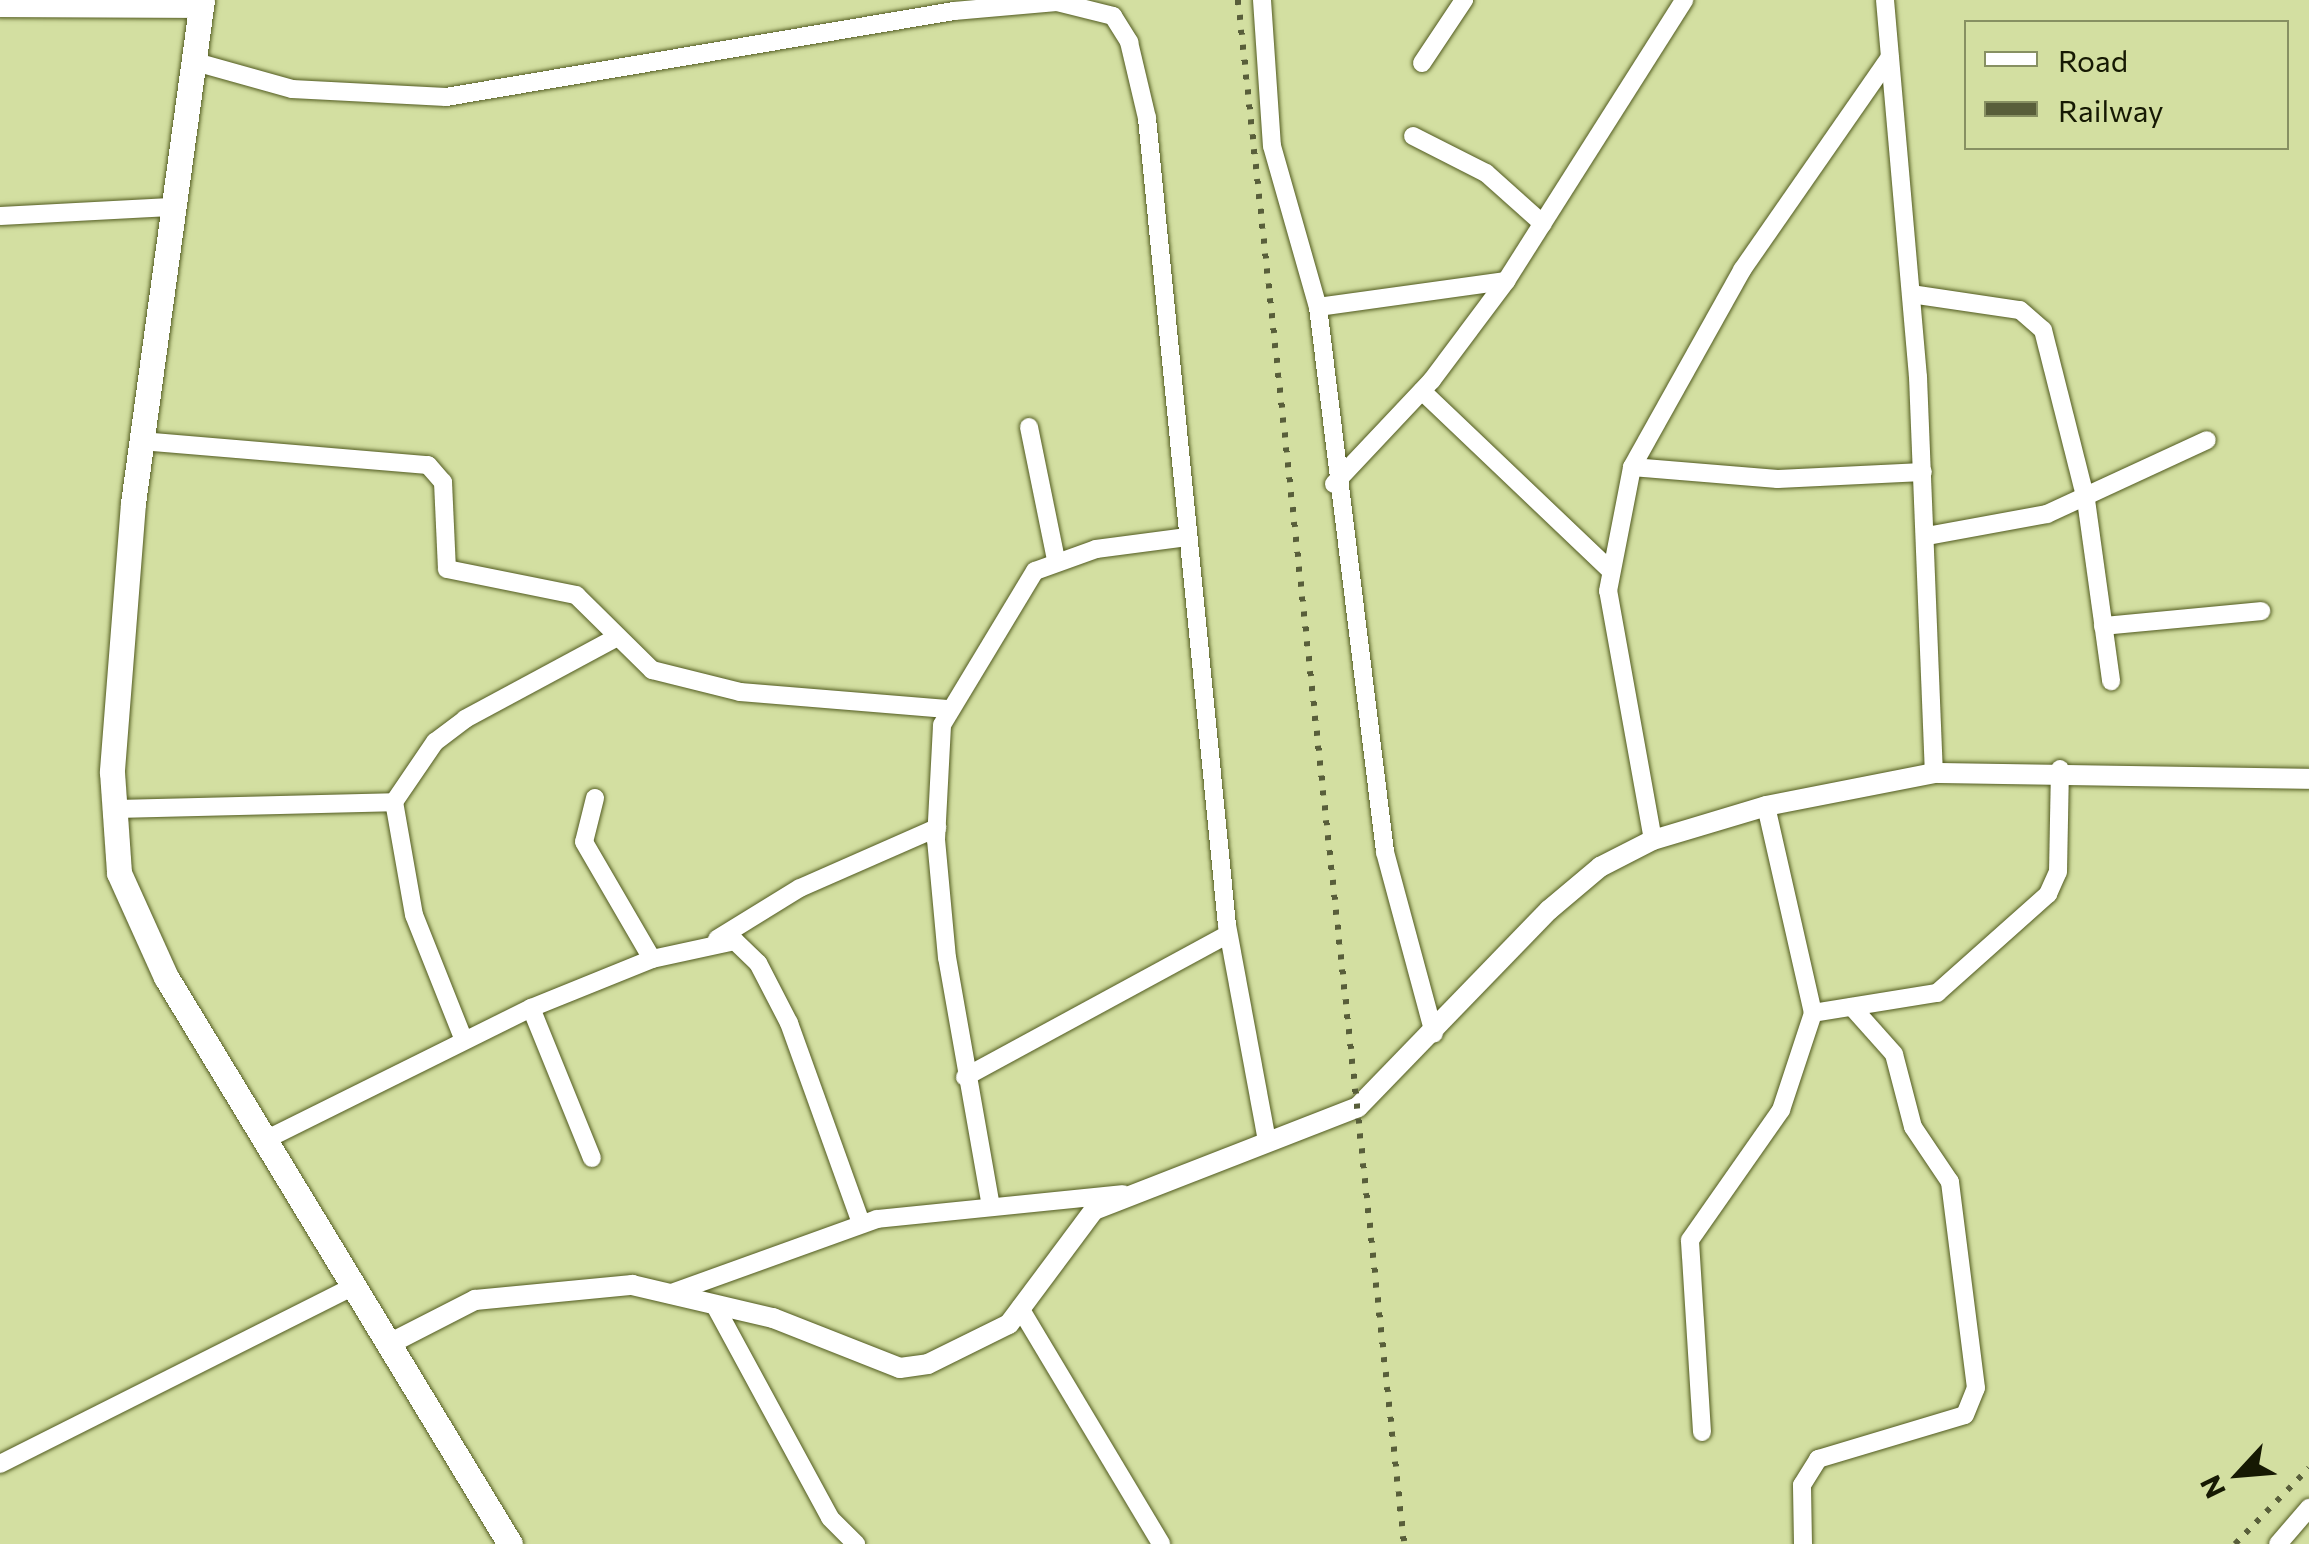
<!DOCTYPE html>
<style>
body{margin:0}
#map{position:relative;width:2309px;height:1544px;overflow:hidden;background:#d3dfa1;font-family:Commissioner,sans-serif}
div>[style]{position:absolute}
.roads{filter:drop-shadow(0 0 2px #525b20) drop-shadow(0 0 2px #525b20)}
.minor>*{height:18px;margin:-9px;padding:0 9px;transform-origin:9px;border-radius:9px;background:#fff}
.tertiary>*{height:20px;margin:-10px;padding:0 10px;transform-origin:10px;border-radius:10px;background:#fff}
.secondary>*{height:25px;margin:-12.5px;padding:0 12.5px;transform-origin:12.5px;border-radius:12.5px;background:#fff}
.rail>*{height:6px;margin-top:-3px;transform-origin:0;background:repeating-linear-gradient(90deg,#585e3a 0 5px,transparent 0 15px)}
span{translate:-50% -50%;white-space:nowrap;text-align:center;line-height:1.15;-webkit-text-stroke:9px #d3dfa1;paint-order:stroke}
.legend{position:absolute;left:1964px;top:20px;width:325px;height:130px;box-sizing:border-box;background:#d3dfa1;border:2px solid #879062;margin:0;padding:12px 18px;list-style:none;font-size:30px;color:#161903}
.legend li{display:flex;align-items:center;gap:20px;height:50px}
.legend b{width:50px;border:2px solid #879062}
.north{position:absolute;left:2189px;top:1424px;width:100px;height:100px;-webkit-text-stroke:8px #d3dfa1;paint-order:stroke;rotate:244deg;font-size:28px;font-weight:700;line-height:40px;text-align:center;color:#161903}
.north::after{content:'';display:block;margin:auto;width:35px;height:45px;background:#161903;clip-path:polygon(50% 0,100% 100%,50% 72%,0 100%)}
</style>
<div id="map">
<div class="roads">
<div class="minor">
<i style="left:1262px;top:0;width:146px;rotate:86.1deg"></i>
<i style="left:1272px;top:146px;width:167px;rotate:74.1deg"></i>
<i style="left:1318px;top:307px;width:549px;rotate:82.99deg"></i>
<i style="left:1385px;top:852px;width:188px;rotate:74.9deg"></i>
<i style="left:1885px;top:0;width:378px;rotate:85deg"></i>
<i style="left:1918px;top:377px;width:396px;rotate:87.7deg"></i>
<i style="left:0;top:8px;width:200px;rotate:0.3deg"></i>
<i style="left:192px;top:61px;width:104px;rotate:15.6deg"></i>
<i style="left:292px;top:89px;width:154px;rotate:3deg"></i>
<i style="left:446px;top:97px;width:515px;rotate:-9.61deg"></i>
<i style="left:954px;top:11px;width:103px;rotate:-5deg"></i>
<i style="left:1057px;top:2px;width:58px;rotate:14deg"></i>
<i style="left:1113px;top:16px;width:31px;rotate:58deg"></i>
<i style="left:1129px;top:42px;width:78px;rotate:76.7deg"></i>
<i style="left:1147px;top:118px;width:811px;rotate:84.34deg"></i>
<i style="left:1227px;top:925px;width:220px;rotate:79.5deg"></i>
<i style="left:1422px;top:63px;width:76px;rotate:-56.3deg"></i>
<i style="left:1413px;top:136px;width:82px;rotate:26.9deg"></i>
<i style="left:1486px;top:173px;width:76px;rotate:41.8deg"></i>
<i style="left:0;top:216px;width:171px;rotate:-3deg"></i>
<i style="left:1911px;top:294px;width:110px;rotate:8.4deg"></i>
<i style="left:2020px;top:310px;width:30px;rotate:41deg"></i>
<i style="left:2043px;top:330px;width:175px;rotate:75.8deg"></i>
<i style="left:2086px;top:500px;width:183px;rotate:82.1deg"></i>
<i style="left:1318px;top:307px;width:190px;rotate:-7.9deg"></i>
<i style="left:1422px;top:391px;width:261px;rotate:43.6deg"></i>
<i style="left:1029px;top:427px;width:136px;rotate:78.5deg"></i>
<i style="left:141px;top:441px;width:288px;rotate:4.8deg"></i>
<i style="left:428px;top:465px;width:23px;rotate:49deg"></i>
<i style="left:443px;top:482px;width:87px;rotate:87.4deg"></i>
<i style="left:447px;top:569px;width:132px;rotate:11.4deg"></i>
<i style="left:576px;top:595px;width:107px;rotate:44.6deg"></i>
<i style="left:652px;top:670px;width:91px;rotate:14deg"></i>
<i style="left:740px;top:692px;width:208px;rotate:4.7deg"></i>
<i style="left:1632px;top:467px;width:146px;rotate:4.7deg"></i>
<i style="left:1778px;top:479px;width:145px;rotate:-2.8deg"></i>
<i style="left:1334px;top:484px;width:143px;rotate:-46.7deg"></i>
<i style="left:1432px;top:380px;width:124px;rotate:-53.2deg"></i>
<i style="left:1506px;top:281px;width:333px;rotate:-57.6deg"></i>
<i style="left:1927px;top:536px;width:122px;rotate:-10.4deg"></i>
<i style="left:2047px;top:514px;width:176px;rotate:-24.8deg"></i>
<i style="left:2103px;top:626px;width:159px;rotate:-5.4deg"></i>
<i style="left:595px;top:798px;width:45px;rotate:104deg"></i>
<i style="left:584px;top:842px;width:135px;rotate:59.8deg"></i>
<i style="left:115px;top:809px;width:279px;rotate:-1.4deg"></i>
<i style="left:1653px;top:840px;width:253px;rotate:-100.2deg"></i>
<i style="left:1608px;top:591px;width:126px;rotate:-79deg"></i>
<i style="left:1632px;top:467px;width:226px;rotate:-60.8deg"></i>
<i style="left:1742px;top:270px;width:259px;rotate:-55.2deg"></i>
<i style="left:717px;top:939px;width:97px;rotate:-31.6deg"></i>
<i style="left:800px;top:888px;width:150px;rotate:-23.7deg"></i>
<i style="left:531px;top:1008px;width:162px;rotate:67.9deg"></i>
<i style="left:1813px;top:1013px;width:126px;rotate:-9.2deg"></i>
<i style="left:1937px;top:993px;width:149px;rotate:-41.7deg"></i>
<i style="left:2048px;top:894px;width:24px;rotate:-66deg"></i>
<i style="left:2058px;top:872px;width:103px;rotate:-88.9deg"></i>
<i style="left:463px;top:1038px;width:132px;rotate:-111.7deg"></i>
<i style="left:414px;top:915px;width:115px;rotate:-100deg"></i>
<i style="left:394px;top:802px;width:73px;rotate:-55.7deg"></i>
<i style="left:435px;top:742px;width:38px;rotate:-37deg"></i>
<i style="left:465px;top:719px;width:173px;rotate:-28.3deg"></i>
<i style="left:965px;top:1077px;width:299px;rotate:-28.5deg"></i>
<i style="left:265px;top:1140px;width:297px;rotate:-26.4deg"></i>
<i style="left:531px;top:1008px;width:131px;rotate:-22deg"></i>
<i style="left:652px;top:959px;width:85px;rotate:-12.2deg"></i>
<i style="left:735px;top:941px;width:32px;rotate:44deg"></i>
<i style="left:758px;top:963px;width:68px;rotate:62.7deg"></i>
<i style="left:789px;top:1023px;width:213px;rotate:70.2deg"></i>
<i style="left:990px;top:1201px;width:247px;rotate:-100deg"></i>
<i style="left:947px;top:958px;width:119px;rotate:-95.3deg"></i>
<i style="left:936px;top:840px;width:115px;rotate:-87deg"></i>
<i style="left:942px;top:725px;width:180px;rotate:-58.9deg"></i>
<i style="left:1035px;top:571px;width:65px;rotate:-19.8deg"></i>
<i style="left:1096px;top:549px;width:92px;rotate:-7.5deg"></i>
<i style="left:669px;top:1294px;width:221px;rotate:-19.8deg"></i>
<i style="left:877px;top:1219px;width:247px;rotate:-5.8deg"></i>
<i style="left:714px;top:1304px;width:243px;rotate:61.5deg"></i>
<i style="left:830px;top:1518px;width:37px;rotate:45deg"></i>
<i style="left:1020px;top:1308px;width:275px;rotate:59.1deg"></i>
<i style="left:1702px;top:1432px;width:192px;rotate:-93.6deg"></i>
<i style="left:1690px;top:1240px;width:159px;rotate:-55deg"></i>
<i style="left:1781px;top:1110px;width:102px;rotate:-71.7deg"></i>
<i style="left:1813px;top:1013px;width:212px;rotate:-102.8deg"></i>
<i style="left:0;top:1464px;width:394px;rotate:-26.7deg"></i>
<i style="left:1803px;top:1544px;width:59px;rotate:-91deg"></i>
<i style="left:1802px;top:1485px;width:31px;rotate:-58deg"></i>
<i style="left:1818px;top:1459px;width:153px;rotate:-16.7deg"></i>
<i style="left:1965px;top:1415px;width:29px;rotate:-68deg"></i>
<i style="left:1976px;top:1388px;width:208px;rotate:-97.2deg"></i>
<i style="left:1950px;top:1182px;width:66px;rotate:-123.9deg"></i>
<i style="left:1913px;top:1127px;width:75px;rotate:-104.6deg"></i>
<i style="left:1894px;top:1054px;width:63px;rotate:-131.8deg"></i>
<i style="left:2278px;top:1544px;width:48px;rotate:-49.3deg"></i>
</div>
<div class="tertiary">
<i style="left:387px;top:1345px;width:99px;rotate:-27.1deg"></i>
<i style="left:475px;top:1300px;width:158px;rotate:-5.5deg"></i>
<i style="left:632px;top:1285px;width:145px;rotate:13.2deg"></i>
<i style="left:773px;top:1318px;width:136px;rotate:21.5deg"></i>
<i style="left:900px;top:1368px;width:28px;rotate:-8deg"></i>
<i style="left:928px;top:1364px;width:90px;rotate:-26.3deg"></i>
<i style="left:1009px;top:1324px;width:142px;rotate:-53.3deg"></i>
<i style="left:1094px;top:1210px;width:283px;rotate:-21.3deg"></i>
<i style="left:1358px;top:1107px;width:274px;rotate:-45.9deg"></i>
<i style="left:1549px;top:910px;width:67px;rotate:-40.1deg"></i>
<i style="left:1600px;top:867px;width:59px;rotate:-27deg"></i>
<i style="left:1653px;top:840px;width:118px;rotate:-16.7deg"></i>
<i style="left:1766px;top:806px;width:171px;rotate:-11.1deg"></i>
<i style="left:1934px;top:773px;width:375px;rotate:0.9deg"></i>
</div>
<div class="secondary">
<i style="left:202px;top:0;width:508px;rotate:97.81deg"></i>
<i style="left:133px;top:503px;width:270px;rotate:94.5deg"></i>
<i style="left:112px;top:772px;width:101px;rotate:86deg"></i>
<i style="left:119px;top:873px;width:114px;rotate:65.7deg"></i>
<i style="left:166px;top:977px;width:663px;rotate:58.75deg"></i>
</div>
</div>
<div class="rail">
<i style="left:1238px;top:0;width:1553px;rotate:83.86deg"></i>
<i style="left:2235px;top:1544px;width:106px;rotate:-45.8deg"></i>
</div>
<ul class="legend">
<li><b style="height:12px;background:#fff"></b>Road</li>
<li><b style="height:12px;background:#585e3a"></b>Railway</li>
</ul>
<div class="north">N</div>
</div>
